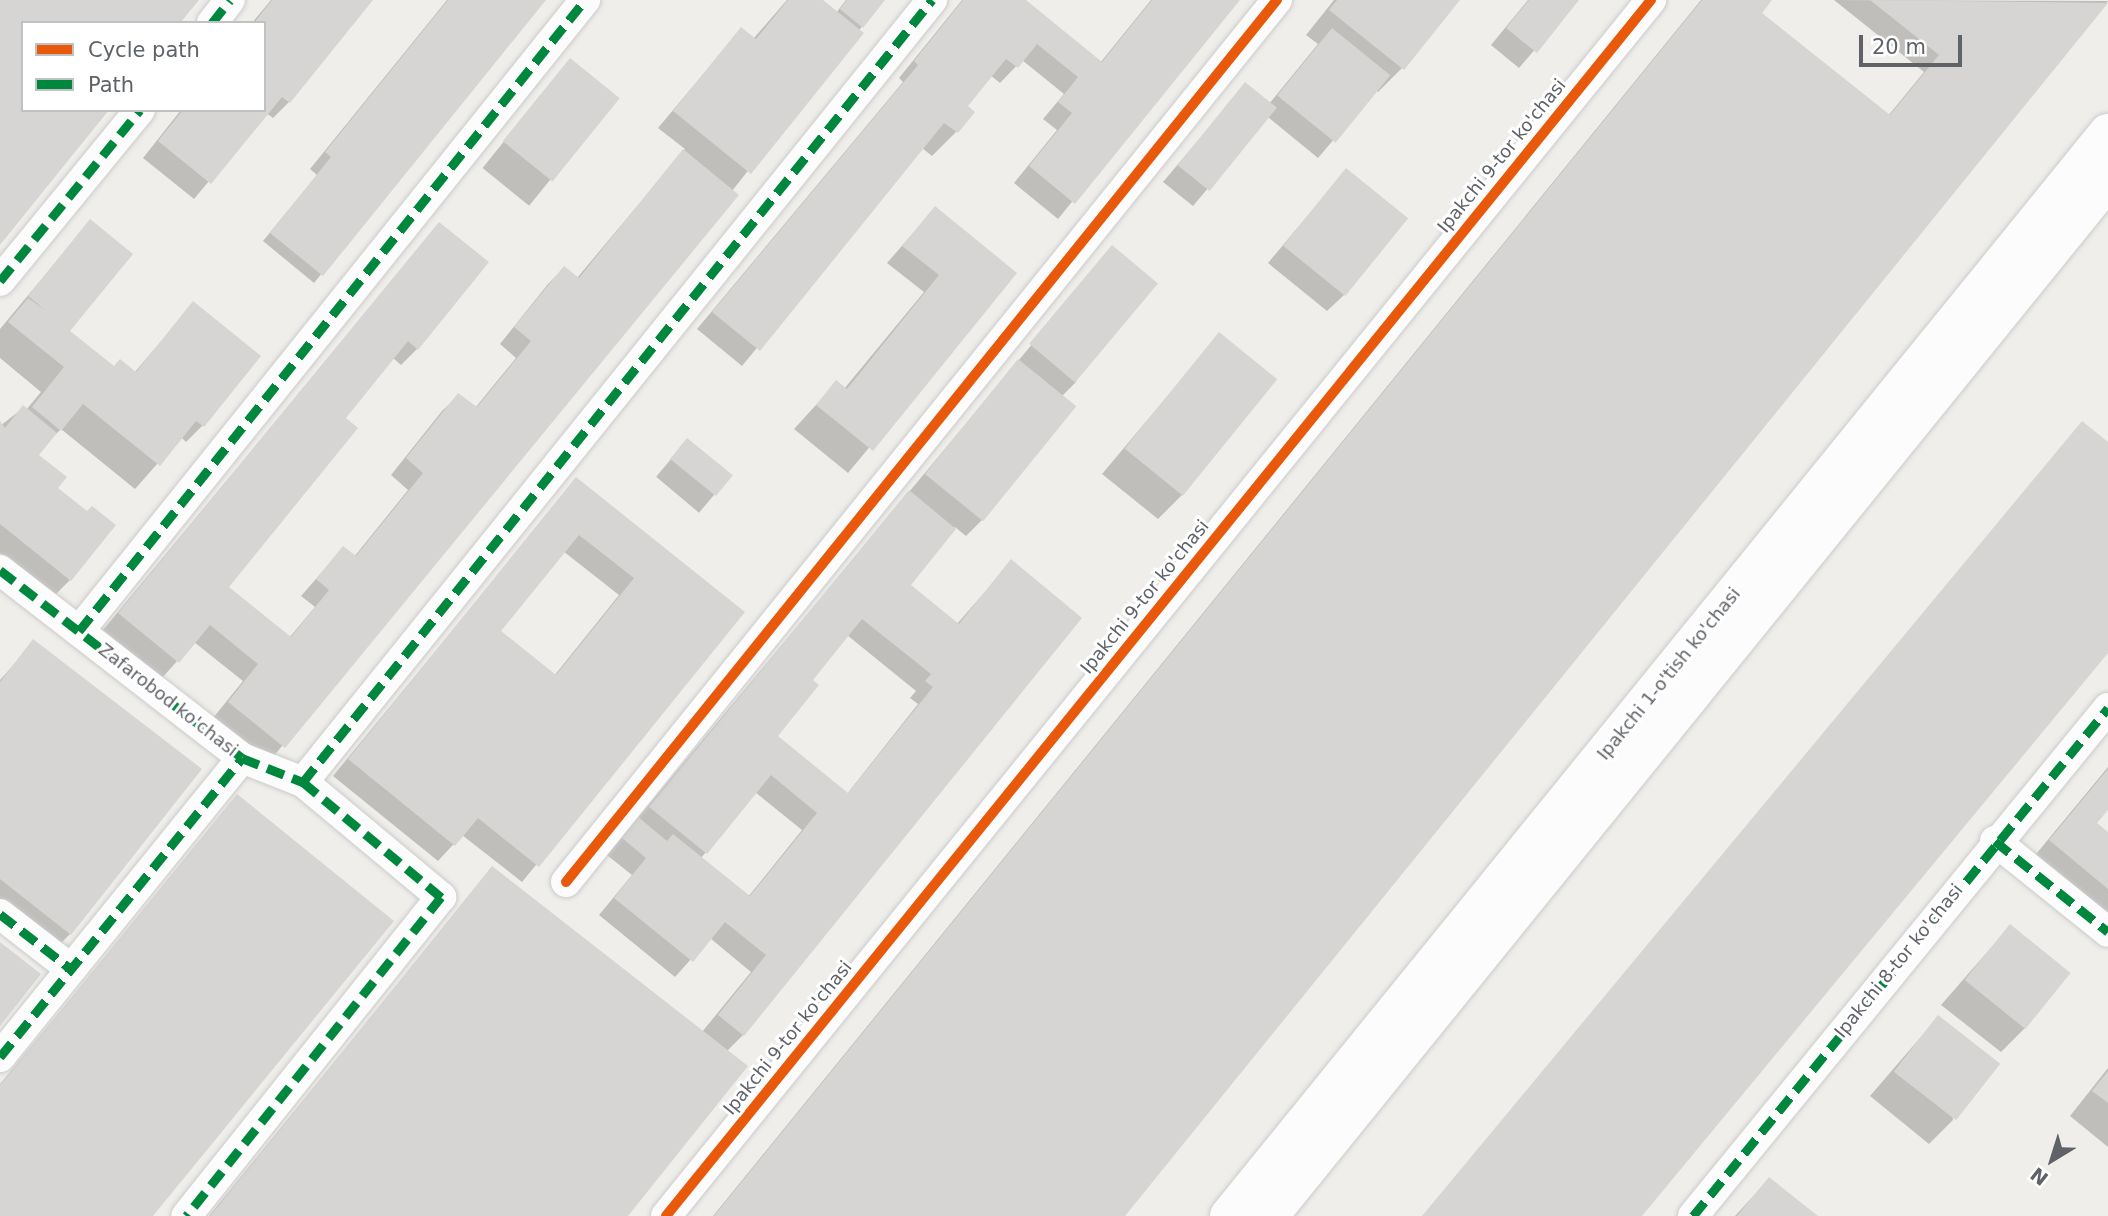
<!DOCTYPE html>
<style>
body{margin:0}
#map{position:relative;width:2108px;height:1216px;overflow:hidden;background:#efeeea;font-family:"DejaVu Sans",sans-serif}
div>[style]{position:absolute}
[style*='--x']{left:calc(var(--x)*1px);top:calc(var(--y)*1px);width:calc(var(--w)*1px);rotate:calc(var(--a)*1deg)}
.shadow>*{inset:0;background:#0003;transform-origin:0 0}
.building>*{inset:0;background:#d6d5d3;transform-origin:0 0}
.roads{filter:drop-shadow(0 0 2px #cbcccc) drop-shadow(0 0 2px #cbcccc)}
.minor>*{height:30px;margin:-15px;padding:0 15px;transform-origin:15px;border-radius:15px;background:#fdfcfc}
.secondary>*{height:38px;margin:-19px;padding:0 19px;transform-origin:19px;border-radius:19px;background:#fdfcfc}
.quiet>*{height:9px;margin-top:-4.5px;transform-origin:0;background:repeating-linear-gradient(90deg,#00873e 0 18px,transparent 0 27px)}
.cycleway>*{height:10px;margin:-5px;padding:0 5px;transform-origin:5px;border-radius:5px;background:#e8590c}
span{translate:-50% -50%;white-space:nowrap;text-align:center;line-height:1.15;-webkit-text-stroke:6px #fff;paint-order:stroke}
.street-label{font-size:18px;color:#5f6368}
.legend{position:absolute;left:21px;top:21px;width:245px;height:91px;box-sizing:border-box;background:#fff;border:2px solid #bfc1c3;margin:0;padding:9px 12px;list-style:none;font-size:21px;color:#5f6368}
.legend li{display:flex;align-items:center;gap:14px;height:35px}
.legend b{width:35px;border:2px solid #bfc1c3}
.north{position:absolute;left:2017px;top:1125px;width:70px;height:70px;-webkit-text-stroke:5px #fff;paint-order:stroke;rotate:218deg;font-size:19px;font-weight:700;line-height:28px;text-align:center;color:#5f6368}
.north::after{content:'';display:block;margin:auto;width:24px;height:32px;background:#5f6368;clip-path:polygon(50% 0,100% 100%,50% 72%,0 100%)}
.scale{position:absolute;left:1859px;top:35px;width:103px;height:32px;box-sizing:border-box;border:4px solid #5f6368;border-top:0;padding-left:9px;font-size:21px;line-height:24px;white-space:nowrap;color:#5f6368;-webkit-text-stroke:5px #fff;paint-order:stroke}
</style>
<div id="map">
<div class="shadow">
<div style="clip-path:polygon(271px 0,371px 0,289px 102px,273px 118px,266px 113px,194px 199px,143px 158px,181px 110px,264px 110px,264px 23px,252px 23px)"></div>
<div style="clip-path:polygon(447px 0,544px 0,314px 283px,263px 241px,317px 175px,310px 169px)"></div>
<div style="clip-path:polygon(787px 0,820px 0,836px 13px,846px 0,883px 0,732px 191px,737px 195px,268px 763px,213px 718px,243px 681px,194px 642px,162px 678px,103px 630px,439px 224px,417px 349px,401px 365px,393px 358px,343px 419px,227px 587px,289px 638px,315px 607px,301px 596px,343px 548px,354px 557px,408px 490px,391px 475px,442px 411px,459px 395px,475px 408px,516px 358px,500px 344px,548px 284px,564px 268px,577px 278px,685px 149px,658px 128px,741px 29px,753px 39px)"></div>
<div style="clip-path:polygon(962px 0,1023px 0,1100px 63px,1151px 0,1236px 0,1058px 219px,1014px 183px,1057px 130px,1043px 119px,1064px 94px,1022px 60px,1000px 83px,990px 75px,965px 106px,972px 112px,956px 132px,932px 156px,922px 148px,742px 366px,697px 329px,903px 82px,899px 78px)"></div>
<div style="clip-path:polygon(1334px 0,1457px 0,1402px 68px,1378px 92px,1376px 90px,1318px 158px,1268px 117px,1193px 206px,1163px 182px,1245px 85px,1269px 104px,1318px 44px,1306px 35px)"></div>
<div style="clip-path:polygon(1528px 0,1577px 0,1519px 68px,1491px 45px)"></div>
<div style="clip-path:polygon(1701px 0,1770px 0,1759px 14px,1888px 116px,1924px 72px,1834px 0,2108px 1px,1123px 1216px,713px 1216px)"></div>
<div style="left:570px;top:60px;width:60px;height:139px;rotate:39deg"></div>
<div style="clip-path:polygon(1346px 170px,1344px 295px,1327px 311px,1268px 263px)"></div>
<div style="clip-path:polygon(935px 208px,1014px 273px,848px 473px,794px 429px,836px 383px,844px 389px,924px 292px,887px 263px)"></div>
<div style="clip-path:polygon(90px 221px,67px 331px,113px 368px,134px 373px,193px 304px,202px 426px,186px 442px,181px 437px,135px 489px,61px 429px,40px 450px,32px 461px,56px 488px,70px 580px,54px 596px,0 553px,0 426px,23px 408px,26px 410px,41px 392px,0 358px,0 329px)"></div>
<div style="clip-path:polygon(evenodd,1112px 248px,1076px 382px,1062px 396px,982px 520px,966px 536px,955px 527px,908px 585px,957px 624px,1011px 562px,743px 1035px,727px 1051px,626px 1216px,209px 1216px,492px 868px,702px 1032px,751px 972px,710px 938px,675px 977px,599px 915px,632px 875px,607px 855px,1112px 248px,847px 635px,916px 691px,910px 698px,918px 704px,847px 794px,775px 736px,810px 680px,847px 635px,1112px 248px,755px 792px,802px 830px,748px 897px,701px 858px,755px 792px)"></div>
<div style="clip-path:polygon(1219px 335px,1182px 495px,1158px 519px,1102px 474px)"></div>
<div style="left:687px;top:440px;width:56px;height:48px;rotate:40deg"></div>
<div style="clip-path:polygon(evenodd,576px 480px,742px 613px,522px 882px,462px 835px,438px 861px,333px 776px,576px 480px,563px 551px,619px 595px,554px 676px,499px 631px,563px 551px)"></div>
<div style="clip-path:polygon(34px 642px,70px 934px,54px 950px,0 908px,0 680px)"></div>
<div style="clip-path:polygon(2108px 767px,2108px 808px,2095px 823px,2108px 834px,2108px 918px,2027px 865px)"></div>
<div style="clip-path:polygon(238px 797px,151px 1216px,0 1216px,0 1084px)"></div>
<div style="clip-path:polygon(2010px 926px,2025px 1028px,2001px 1052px,1941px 1005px)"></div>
<div style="clip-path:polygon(1938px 1017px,1953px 1120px,1929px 1144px,1870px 1096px)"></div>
<div style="clip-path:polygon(2108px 1068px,2108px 1147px,2070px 1116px)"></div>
<div style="clip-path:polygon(1769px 1179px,1815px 1216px,1735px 1216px)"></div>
</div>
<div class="building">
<div style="clip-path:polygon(0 0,199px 0,180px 23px,23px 23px,23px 110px,109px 110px,0 245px)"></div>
<div style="clip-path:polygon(272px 0,373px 0,290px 103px,282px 97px,211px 184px,158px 141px,183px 110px,264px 110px,264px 23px,254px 23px)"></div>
<div style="clip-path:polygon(448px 0,546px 0,323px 276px,270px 233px,331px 157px,325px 152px)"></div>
<div style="clip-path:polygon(788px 0,823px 0,864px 33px,751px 174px,673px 111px,741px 27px,756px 39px)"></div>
<div style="clip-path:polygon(847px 0,885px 0,863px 28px,840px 9px)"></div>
<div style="clip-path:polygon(963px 0,1026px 0,1102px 62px,1152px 0,1240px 0,1075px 204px,1029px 166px,1072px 113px,1058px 102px,1078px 77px,1037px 44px,1018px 68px,1006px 59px,968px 106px,975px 112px,958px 133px,944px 123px,760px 351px,712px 312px,918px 65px,914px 61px)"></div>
<div style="clip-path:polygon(1337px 0,1460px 0,1404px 70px,1329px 10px)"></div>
<div style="clip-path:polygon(1529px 0,1579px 0,1537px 53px,1506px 28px)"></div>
<div style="clip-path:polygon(1702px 0,1772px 0,1762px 13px,1890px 115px,1939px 55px,1870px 0,2108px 3px,1125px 1216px,714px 1216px)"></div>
<div style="left:1332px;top:28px;width:75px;height:87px;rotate:39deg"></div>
<div style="left:570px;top:58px;width:64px;height:107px;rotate:39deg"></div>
<div style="left:1245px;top:82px;width:41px;height:107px;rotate:39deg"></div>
<div style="clip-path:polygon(683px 149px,739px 195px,285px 748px,228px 702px,258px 664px,210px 625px,179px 663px,118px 613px,439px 222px,489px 262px,418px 350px,408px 341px,346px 418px,358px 428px,229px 587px,291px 637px,329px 590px,316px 579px,343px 546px,356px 556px,423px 473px,406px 458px,458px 393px,477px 407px,531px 341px,514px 327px,564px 266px,579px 278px)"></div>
<div style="left:1346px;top:168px;width:80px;height:100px;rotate:39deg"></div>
<div style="clip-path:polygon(935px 206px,1017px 273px,873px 451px,816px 405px,836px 380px,847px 389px,939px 275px,902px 246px)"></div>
<div style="clip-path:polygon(90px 219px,133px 254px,70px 331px,114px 366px,120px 359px,136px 372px,193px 301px,261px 356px,204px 427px,196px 421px,160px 466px,83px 404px,61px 431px,32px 407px,64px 367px,8px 322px,28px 298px,45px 310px,28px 296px)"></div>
<div style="left:1112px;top:245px;width:60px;height:129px;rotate:40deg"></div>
<div style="left:1219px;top:332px;width:75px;height:150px;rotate:39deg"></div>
<div style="left:1018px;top:359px;width:75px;height:148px;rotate:39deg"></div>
<div style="clip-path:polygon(23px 405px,57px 433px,39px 455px,67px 477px,58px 488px,87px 511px,92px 506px,116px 525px,71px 581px,0 524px,0 421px,5px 428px)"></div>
<div style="clip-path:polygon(2082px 421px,2108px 442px,2108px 653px,1642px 1216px,1422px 1216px)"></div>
<div style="left:687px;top:438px;width:59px;height:27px;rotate:39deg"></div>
<div style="clip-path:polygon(evenodd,576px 477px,745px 612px,539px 867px,478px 818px,455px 846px,348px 759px,576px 477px,579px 535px,634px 578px,556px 675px,501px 631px,579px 535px)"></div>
<div style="clip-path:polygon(evenodd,909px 490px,956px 529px,911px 585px,959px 624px,1011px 559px,1082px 618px,744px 1036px,718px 1015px,766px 955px,725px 922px,693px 962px,614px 898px,646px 858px,622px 838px,638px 817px,667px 841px,673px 834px,750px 896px,817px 813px,771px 775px,707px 854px,649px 807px,909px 490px,862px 619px,931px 674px,925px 681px,933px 687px,848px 793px,778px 736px,819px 685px,813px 680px,862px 619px)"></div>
<div style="clip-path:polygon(33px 639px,202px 769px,71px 935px,0 879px,0 682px)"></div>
<div style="clip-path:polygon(2108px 769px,2108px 810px,2097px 823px,2108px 832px,2108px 889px,2049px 840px)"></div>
<div style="clip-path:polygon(237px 794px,394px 921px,153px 1216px,0 1216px,0 1085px)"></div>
<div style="clip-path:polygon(492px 866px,748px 1066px,628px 1216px,210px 1216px)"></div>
<div style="left:2010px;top:924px;width:78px;height:72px;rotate:39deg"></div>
<div style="clip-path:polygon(0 942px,41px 974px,0 1026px)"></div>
<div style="left:1938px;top:1015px;width:79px;height:72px;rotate:38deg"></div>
<div style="clip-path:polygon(2108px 1071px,2108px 1103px,2092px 1091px)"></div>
<div style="clip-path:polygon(1769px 1177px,1818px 1216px,1737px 1216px)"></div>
</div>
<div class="roads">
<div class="minor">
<div style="--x:212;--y:23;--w:29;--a:-52"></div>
<div style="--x:0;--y:281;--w:221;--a:-50.7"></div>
<div style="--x:0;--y:570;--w:306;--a:37.8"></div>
<div style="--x:242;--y:758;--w:66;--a:21.5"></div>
<div style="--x:303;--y:782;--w:180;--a:39.8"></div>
<div style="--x:441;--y:897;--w:408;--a:128.6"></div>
<div style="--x:79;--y:631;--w:809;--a:-51.27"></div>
<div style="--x:303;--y:782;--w:1004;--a:-51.19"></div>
<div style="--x:1995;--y:841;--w:145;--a:38.8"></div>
<div style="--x:566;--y:882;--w:1133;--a:-51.13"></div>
<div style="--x:0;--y:914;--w:90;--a:37.8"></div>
<div style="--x:0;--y:1057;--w:385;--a:-51"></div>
<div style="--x:666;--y:1216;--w:1565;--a:-50.99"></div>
<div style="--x:1693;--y:1216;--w:656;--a:-50.75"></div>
</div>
<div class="secondary">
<div style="--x:1229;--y:1216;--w:1395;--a:-50.94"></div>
<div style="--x:1269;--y:1216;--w:1333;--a:-51"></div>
</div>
</div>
<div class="quiet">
<div style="--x:212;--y:23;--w:29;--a:-52"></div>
<div style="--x:0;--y:281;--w:221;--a:-50.7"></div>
<div style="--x:0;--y:570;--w:306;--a:37.8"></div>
<div style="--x:242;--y:758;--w:66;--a:21.5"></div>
<div style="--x:303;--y:782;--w:180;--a:39.8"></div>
<div style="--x:441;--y:897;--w:408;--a:128.6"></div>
<div style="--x:79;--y:631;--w:809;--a:-51.27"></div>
<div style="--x:303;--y:782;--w:1004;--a:-51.19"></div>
<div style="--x:1995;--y:841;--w:145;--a:38.8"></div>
<div style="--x:0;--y:914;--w:90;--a:37.8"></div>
<div style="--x:0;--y:1057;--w:385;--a:-51"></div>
<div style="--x:1693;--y:1216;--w:656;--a:-50.75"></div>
</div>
<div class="cycleway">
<div style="--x:566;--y:882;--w:1133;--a:-51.13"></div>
<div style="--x:666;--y:1216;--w:1565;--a:-50.99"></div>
</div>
<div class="street-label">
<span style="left:1502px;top:156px;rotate:-51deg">Ipakchi 9-tor ko'chasi</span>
<span style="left:1145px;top:597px;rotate:-51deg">Ipakchi 9-tor ko'chasi</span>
<span style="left:1669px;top:674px;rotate:-51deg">Ipakchi 1-o'tish ko'chasi</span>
<span style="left:168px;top:700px;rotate:38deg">Zafarobod ko'chasi</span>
<span style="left:1899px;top:961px;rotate:-51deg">Ipakchi 8-tor ko'chasi</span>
<span style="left:788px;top:1038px;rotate:-51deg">Ipakchi 9-tor ko'chasi</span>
</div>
<ul class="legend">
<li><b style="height:9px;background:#e8590c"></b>Cycle path</li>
<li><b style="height:9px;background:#00873e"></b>Path</li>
</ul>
<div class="north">N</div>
<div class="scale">20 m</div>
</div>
